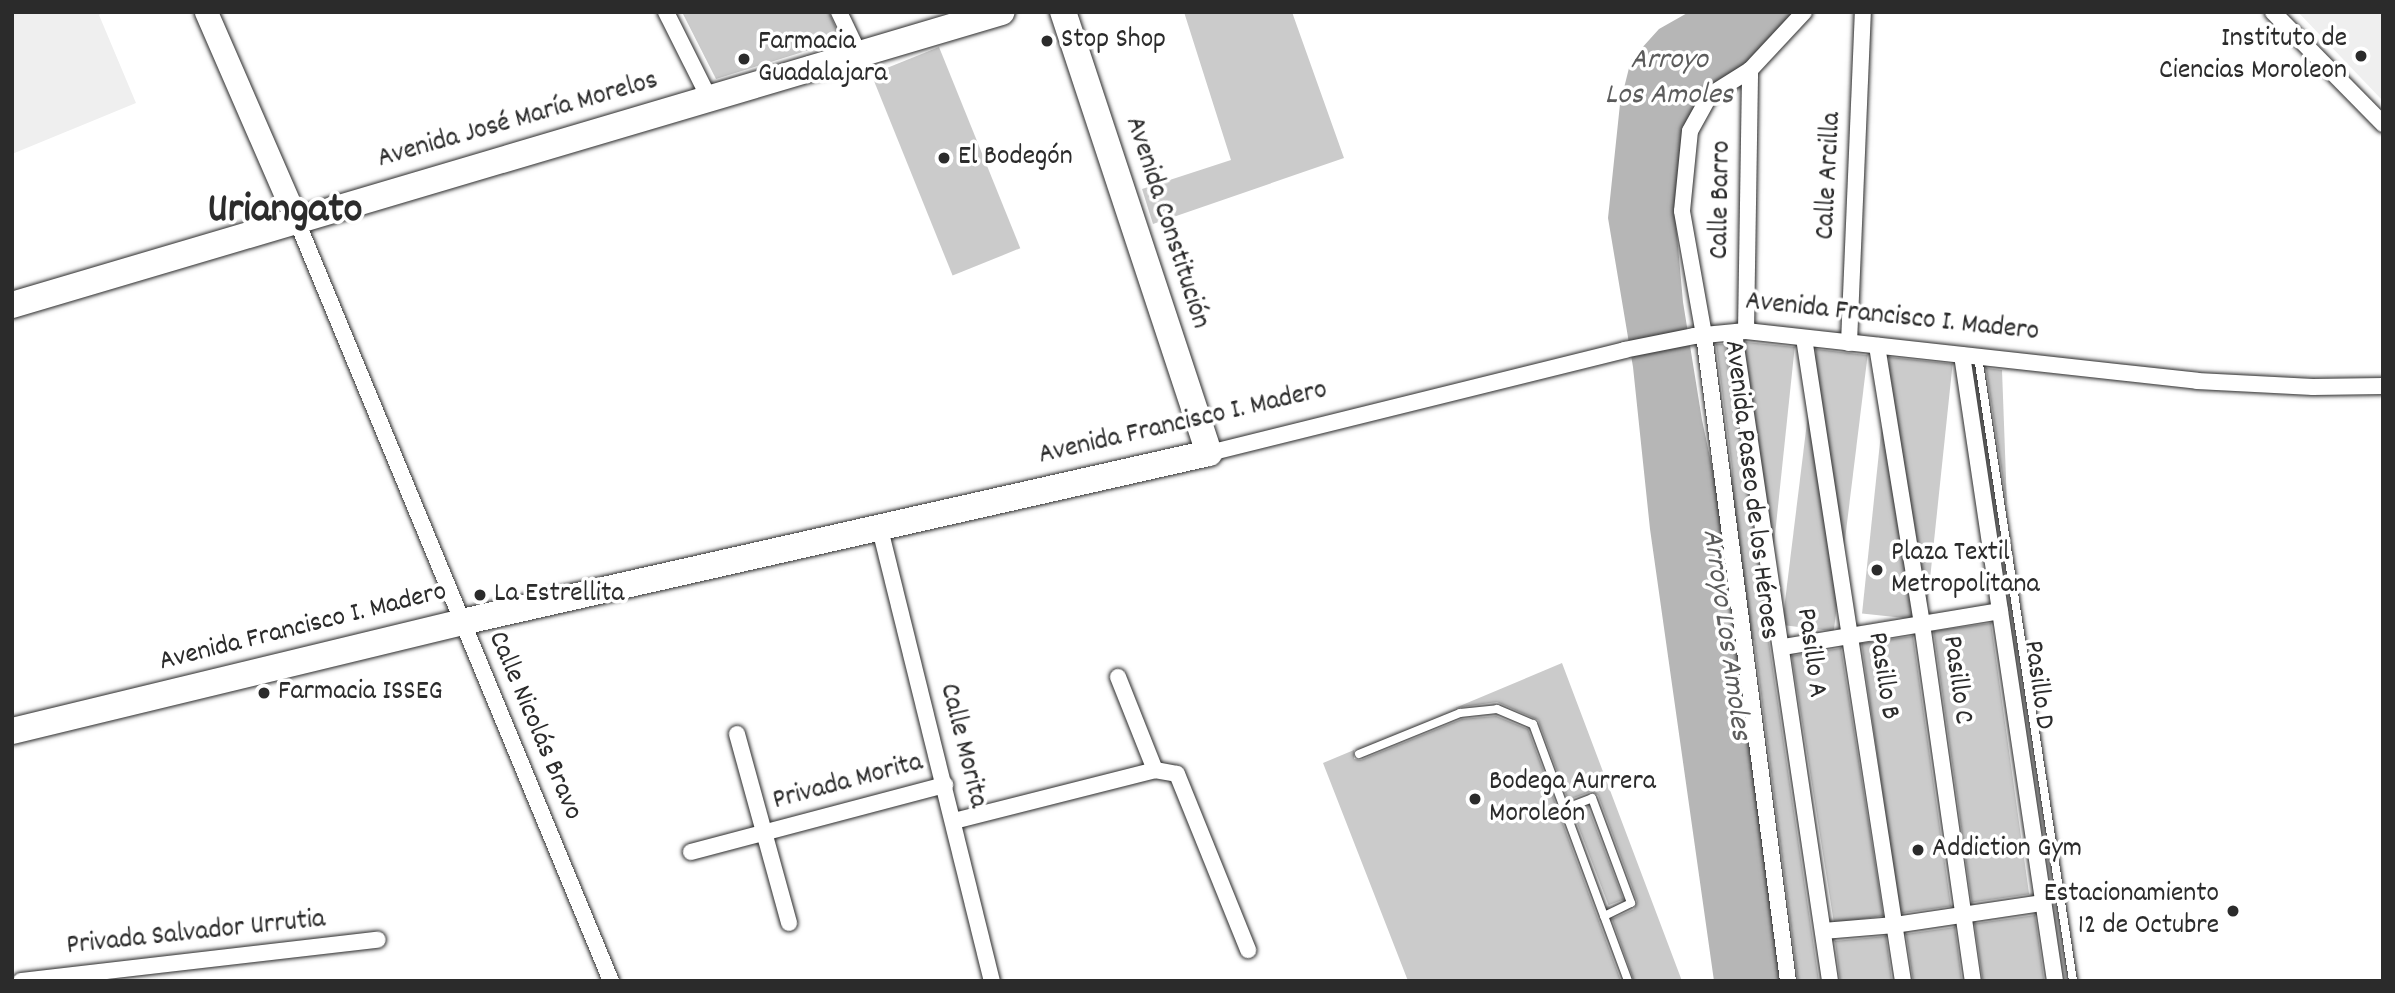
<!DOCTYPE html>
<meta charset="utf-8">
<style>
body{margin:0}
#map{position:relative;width:2395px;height:993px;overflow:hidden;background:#fff;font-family:Dekko,sans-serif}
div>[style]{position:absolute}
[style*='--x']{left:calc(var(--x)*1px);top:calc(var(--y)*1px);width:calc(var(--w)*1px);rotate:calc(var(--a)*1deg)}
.built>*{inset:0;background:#efefef}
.water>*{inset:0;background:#b6b6b6}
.building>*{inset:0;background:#cbcbcb;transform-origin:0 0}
.roads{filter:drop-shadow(0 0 2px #2b2b2b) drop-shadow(0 0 2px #2b2b2b)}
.lane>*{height:8px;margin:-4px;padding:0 4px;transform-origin:4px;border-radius:4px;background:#fff}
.street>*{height:16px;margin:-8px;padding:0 8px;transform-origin:8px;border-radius:8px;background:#fff}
.secondary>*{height:23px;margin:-11.5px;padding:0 11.5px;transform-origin:11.5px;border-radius:11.5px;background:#fff}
.primary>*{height:26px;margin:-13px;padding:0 13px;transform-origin:13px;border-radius:13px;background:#fff}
.dots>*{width:19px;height:19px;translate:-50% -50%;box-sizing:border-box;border:4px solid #fff;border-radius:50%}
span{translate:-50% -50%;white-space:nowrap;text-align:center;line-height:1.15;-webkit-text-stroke:7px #fff;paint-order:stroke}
.poi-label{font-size:28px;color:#2b2b2b}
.right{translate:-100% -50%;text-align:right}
.left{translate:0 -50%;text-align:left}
.street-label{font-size:28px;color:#2b2b2b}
.water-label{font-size:30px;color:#5c5c5c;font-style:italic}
.town-label{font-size:42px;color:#2b2b2b;font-weight:700}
.frame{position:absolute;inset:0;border:14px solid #2b2b2b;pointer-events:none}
</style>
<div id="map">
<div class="built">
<div style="clip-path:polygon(12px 12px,102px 12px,99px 15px,136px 103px,12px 154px)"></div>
<div style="clip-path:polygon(2298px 12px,2383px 12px,2383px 101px)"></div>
</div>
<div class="water">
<div style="clip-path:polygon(1689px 12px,1799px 12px,1748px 66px,1708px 92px,1675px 213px,1683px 302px,1702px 420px,1727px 537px,1785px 981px,1714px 981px,1650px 529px,1633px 367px,1608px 218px,1620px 104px,1631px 60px,1659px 29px)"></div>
</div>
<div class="building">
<div style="clip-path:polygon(682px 12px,829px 12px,841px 40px,716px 79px)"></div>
<div style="clip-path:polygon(1184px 12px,1292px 12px,1344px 158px,1153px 224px,1142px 189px,1231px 160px)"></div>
<div style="left:939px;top:47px;width:217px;height:73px;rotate:68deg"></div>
<div style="left:1746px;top:342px;width:49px;height:296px;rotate:6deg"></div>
<div style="clip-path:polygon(1716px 344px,1725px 344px,1819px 981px,1798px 981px)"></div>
<div style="left:1816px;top:349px;width:52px;height:278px;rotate:7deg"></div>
<div style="left:1889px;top:357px;width:64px;height:258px;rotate:6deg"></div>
<div style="clip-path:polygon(1986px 368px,2002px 370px,2007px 506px)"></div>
<div style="left:1991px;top:623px;width:274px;height:58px;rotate:82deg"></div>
<div style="left:1913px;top:636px;width:273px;height:52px;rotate:82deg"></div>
<div style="left:1841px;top:648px;width:271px;height:50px;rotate:81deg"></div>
<div style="clip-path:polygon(1562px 663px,1682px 981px,1634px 981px,1612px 919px,1634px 909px,1637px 901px,1598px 795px,1590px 792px,1568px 800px,1538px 720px,1497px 702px,1455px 708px)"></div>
<div style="clip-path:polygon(1496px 716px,1528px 729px,1621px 981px,1408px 981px,1323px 763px,1354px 750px,1354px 759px,1361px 760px,1462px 719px)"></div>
<div style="left:1588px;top:807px;width:99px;height:16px;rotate:69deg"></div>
<div style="left:2035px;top:915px;width:67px;height:61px;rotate:82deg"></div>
<div style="clip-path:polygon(1955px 927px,1962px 981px,1913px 981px,1906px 934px)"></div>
<div style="clip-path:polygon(1886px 936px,1892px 981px,1840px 981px,1835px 941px)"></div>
</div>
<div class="roads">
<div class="lane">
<div style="--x:1978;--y:357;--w:631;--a:81.34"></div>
<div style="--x:1359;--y:754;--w:109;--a:-22.1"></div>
<div style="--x:1460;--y:713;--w:37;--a:-6"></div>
<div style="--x:1497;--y:709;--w:39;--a:23"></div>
<div style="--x:1533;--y:724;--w:274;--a:69.7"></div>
<div style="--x:1564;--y:809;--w:30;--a:-21"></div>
<div style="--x:1592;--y:798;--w:112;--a:69.6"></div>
<div style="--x:1631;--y:903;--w:30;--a:154"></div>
</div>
<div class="street">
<div style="--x:666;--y:12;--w:96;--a:63.4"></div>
<div style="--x:839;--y:12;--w:47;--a:64.5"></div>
<div style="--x:2273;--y:12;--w:157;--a:45.5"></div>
<div style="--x:296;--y:219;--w:825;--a:67.54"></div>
<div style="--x:1746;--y:331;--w:261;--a:-89.1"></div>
<div style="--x:1734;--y:333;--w:655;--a:81.57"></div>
<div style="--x:1804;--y:338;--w:651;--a:81.25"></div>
<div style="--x:1849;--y:343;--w:331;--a:-87.6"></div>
<div style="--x:1877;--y:346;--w:282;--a:80.8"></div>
<div style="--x:1922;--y:624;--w:361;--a:81.9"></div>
<div style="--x:1962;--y:355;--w:633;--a:81.55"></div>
<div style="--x:1209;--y:453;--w:428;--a:-13.9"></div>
<div style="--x:1624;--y:350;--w:71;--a:-11.3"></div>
<div style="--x:1694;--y:336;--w:52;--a:-5.5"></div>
<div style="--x:1746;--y:331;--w:454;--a:6.3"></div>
<div style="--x:2197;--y:381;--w:116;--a:3"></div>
<div style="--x:2313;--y:387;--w:70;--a:-0.8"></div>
<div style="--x:879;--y:525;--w:470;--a:76.1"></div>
<div style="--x:1783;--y:647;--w:220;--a:-9.4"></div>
<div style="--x:1118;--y:677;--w:100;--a:68.3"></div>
<div style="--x:737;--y:734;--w:196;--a:74.6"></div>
<div style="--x:954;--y:821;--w:207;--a:-14.2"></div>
<div style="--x:1155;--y:770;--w:22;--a:10"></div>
<div style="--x:1177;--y:774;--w:190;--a:68"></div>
<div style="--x:691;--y:852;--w:263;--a:-14.8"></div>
<div style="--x:1823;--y:931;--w:72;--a:-4.8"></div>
<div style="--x:1895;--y:925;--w:150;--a:-8.5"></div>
<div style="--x:21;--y:981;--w:359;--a:-6.6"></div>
<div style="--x:1788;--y:981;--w:651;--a:-97.41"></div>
<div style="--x:1704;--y:335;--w:126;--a:-100.1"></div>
<div style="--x:1682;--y:211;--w:80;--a:-84.3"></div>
<div style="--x:1690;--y:131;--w:41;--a:-60.9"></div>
<div style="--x:1710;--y:95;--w:47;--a:-32"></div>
<div style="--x:1750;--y:70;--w:79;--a:-47"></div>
</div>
<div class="secondary">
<div style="--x:206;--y:12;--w:226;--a:66.5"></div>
</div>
<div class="primary">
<div style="--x:12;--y:305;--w:1032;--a:-16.49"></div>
<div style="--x:12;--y:731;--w:463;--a:-13.6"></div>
<div style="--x:462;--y:622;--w:766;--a:-12.75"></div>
<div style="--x:1209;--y:453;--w:465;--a:-108.3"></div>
</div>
</div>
<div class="dots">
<div style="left:1047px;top:41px;background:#2b2b2b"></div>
<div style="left:2361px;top:56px;background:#2b2b2b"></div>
<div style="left:744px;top:59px;background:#2b2b2b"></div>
<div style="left:944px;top:158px;background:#2b2b2b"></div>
<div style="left:1877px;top:570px;background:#2b2b2b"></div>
<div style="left:480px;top:595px;background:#2b2b2b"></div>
<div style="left:264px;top:693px;background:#2b2b2b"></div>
<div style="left:1475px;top:799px;background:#2b2b2b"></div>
<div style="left:1918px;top:850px;background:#2b2b2b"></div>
<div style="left:2233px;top:911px;background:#2b2b2b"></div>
</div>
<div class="poi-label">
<span class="right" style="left:2347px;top:56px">Instituto de<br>Ciencias Moroleon</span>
<span class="left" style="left:1061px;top:41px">Stop Shop</span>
<span class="left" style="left:758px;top:59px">Farmacia<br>Guadalajara</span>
<span class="left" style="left:958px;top:158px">El Bodegón</span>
<span class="left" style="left:1891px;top:570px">Plaza Textil<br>Metropolitana</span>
<span class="left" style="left:494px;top:595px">La Estrellita</span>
<span class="left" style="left:278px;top:693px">Farmacia ISSEG</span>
<span class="left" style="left:1489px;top:799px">Bodega Aurrera<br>Moroleón</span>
<span class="left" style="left:1932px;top:850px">Addiction Gym</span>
<span class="right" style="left:2219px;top:911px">Estacionamiento<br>12 de Octubre</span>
</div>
<div class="street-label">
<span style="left:518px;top:121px;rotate:-16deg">Avenida José María Morelos</span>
<span style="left:1830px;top:176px;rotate:-87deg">Calle Arcilla</span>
<span style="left:1722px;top:200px;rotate:-89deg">Calle Barro</span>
<span style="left:1166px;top:223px;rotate:72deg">Avenida Constitución</span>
<span style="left:1892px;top:318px;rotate:6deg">Avenida Francisco I. Madero</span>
<span style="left:1183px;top:424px;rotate:-13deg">Avenida Francisco I. Madero</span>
<span style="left:1750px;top:490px;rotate:83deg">Avenida Paseo de los Héroes</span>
<span style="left:303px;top:628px;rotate:-14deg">Avenida Francisco I. Madero</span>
<span style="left:1810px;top:653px;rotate:82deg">Pasillo A</span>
<span style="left:1882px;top:676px;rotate:81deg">Pasillo B</span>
<span style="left:1956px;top:680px;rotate:82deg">Pasillo C</span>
<span style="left:2037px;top:685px;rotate:82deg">Pasillo D</span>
<span style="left:534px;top:726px;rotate:67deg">Calle Nicolás Bravo</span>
<span style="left:962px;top:746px;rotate:76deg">Calle Morita</span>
<span style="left:848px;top:783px;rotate:-15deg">Privada Morita</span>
<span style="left:196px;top:934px;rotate:-6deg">Privada Salvador Urrutia</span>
</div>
<div class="water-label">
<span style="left:1669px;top:79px">Arroyo<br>Los Amoles</span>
<span style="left:1724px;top:635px;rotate:82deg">Arroyo Los Amoles</span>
</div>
<div class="town-label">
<span style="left:285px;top:212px">Uriangato</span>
</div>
<div class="frame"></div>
</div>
